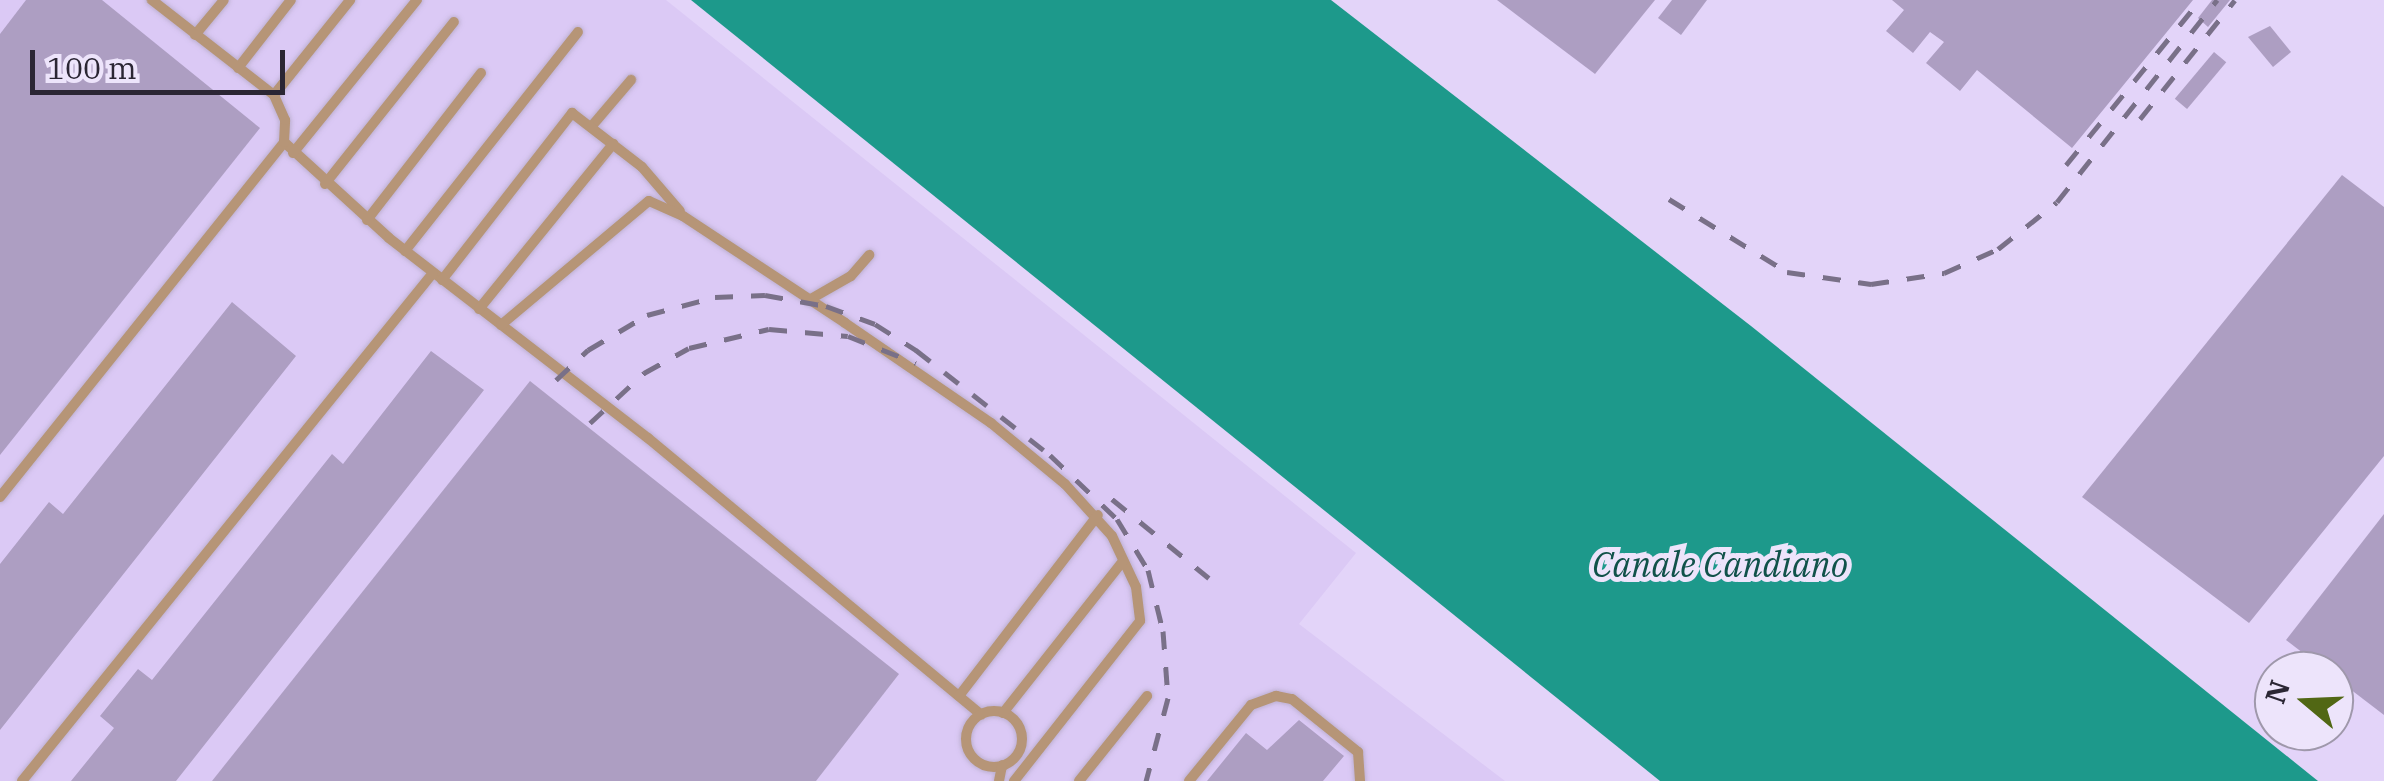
<!DOCTYPE html>
<style>
body{margin:0}
#map{position:relative;width:2384px;height:781px;overflow:hidden;background:#e3d4f9;font-family:"IBM Plex Serif",serif}
div>[style]{position:absolute}
[style*='--x']{left:calc(var(--x)*1px);top:calc(var(--y)*1px);width:calc(var(--w)*1px);rotate:calc(var(--a)*1deg)}
.built>*{inset:0;background:#dbc9f5}
.water>*{inset:0;background:#1d998b}
.building>*{inset:0;background:#ad9ec2;transform-origin:0 0}
.roads{filter:drop-shadow(0 0 2px #beb1d2) drop-shadow(0 0 2px #beb1d2)}
.service>*{height:10px;margin:-5px;padding:0 5px;transform-origin:5px;border-radius:5px;background:#b69577}
.service>.ring{margin:-5px;padding:0;box-sizing:content-box;background:none;border:10px solid #b69577;border-radius:50%}
.rail>*{height:5px;margin-top:-2.5px;transform-origin:0;background:repeating-linear-gradient(90deg,#797088 0 18px,transparent 0 36px)}
span{translate:-50% -50%;white-space:nowrap;text-align:center;line-height:1.15;-webkit-text-stroke:10px #ede4fb;paint-order:stroke}
.water-label{font-size:35px;color:#11524a;font-style:italic}
.north{position:absolute;left:2254px;top:651px;width:100px;height:100px;box-sizing:border-box;background:#ede4fb;border:2px solid #9f98ab;border-radius:50%;rotate:289deg;font-size:28px;font-weight:700;line-height:40px;text-align:center;color:#2b2634}
.north::after{content:'';display:block;margin:auto;width:35px;height:45px;background:#516714;clip-path:polygon(50% 0,100% 100%,50% 72%,0 100%)}
.scale{position:absolute;left:30px;top:50px;width:255px;height:45px;box-sizing:border-box;border:5px solid #2b2634;border-top:0;padding-left:12px;font-size:30px;line-height:35px;white-space:nowrap;color:#2b2634;-webkit-text-stroke:8px #ede4fb;paint-order:stroke}
</style>
<div id="map">
<div class="built">
<div style="clip-path:polygon(0 0,666px 0,1356px 553px,1299px 624px,1505px 781px,0 781px)"></div>
</div>
<div class="water">
<div style="clip-path:polygon(691px 0,1331px 0,1751px 326px,2318px 781px,1660px 781px)"></div>
</div>
<div class="building">
<div style="clip-path:polygon(26px 0,102px 0,260px 128px,0 455px,0 34px)"></div>
<div style="clip-path:polygon(1497px 0,1655px 0,1595px 74px)"></div>
<div style="clip-path:polygon(1672px 0,1707px 0,1681px 35px,1658px 18px)"></div>
<div style="clip-path:polygon(1892px 0,2193px 0,2072px 148px,1977px 70px,1960px 91px,1926px 63px,1944px 42px,1930px 32px,1913px 53px,1886px 31px,1904px 10px)"></div>
<div style="clip-path:polygon(2212px 0,2230px 0,2208px 27px,2198px 18px)"></div>
<div style="clip-path:polygon(2270px 26px,2291px 52px,2273px 67px,2248px 37px)"></div>
<div style="left:2214px;top:52px;width:16px;height:61px;rotate:40deg"></div>
<div style="clip-path:polygon(2342px 175px,2384px 207px,2384px 456px,2249px 623px,2082px 497px)"></div>
<div style="clip-path:polygon(232px 302px,296px 356px,0 730px,0 564px,49px 502px,63px 514px)"></div>
<div style="clip-path:polygon(431px 351px,484px 390px,176px 781px,71px 781px,114px 728px,100px 716px,138px 669px,152px 680px,332px 454px,343px 464px)"></div>
<div style="clip-path:polygon(530px 381px,899px 674px,816px 781px,212px 781px)"></div>
<div style="clip-path:polygon(2384px 514px,2384px 715px,2286px 640px)"></div>
<div style="clip-path:polygon(1299px 720px,1344px 756px,1323px 781px,1207px 781px,1246px 733px,1267px 750px)"></div>
</div>
<div class="roads">
<div class="service">
<div style="--x:195;--y:35;--w:45;--a:-50.4"></div>
<div style="--x:238;--y:68;--w:86;--a:-52.1"></div>
<div style="--x:274;--y:95;--w:122;--a:-51.3"></div>
<div style="--x:591;--y:127;--w:62;--a:-49.6"></div>
<div style="--x:284;--y:142;--w:142;--a:42.4"></div>
<div style="--x:389;--y:238;--w:327;--a:37.7"></div>
<div style="--x:648;--y:438;--w:433;--a:39.7"></div>
<div style="--x:293;--y:153;--w:197;--a:-51"></div>
<div style="--x:325;--y:184;--w:207;--a:-51.5"></div>
<div style="--x:367;--y:220;--w:186;--a:-52.2"></div>
<div style="--x:405;--y:251;--w:279;--a:-51.7"></div>
<div style="--x:442;--y:280;--w:212;--a:-52.1"></div>
<div style="--x:572;--y:113;--w:88;--a:37.6"></div>
<div style="--x:642;--y:167;--w:58;--a:49.2"></div>
<div style="--x:809;--y:300;--w:48;--a:-29.7"></div>
<div style="--x:851;--y:276;--w:28;--a:-49"></div>
<div style="--x:479;--y:309;--w:213;--a:-50.9"></div>
<div style="--x:501;--y:325;--w:193;--a:-40"></div>
<div style="--x:649;--y:201;--w:37;--a:24"></div>
<div style="--x:683;--y:216;--w:194;--a:33.4"></div>
<div style="--x:845;--y:323;--w:177;--a:34.4"></div>
<div style="--x:991;--y:423;--w:96;--a:39.5"></div>
<div style="--x:1065;--y:484;--w:70;--a:47.9"></div>
<div style="--x:1112;--y:536;--w:56;--a:64.8"></div>
<div style="--x:1136;--y:587;--w:34;--a:83"></div>
<div style="--x:1140;--y:621;--w:204;--a:128.2"></div>
<div style="--x:0;--y:497;--w:455;--a:-51.3"></div>
<div style="--x:284;--y:142;--w:22;--a:-87"></div>
<div style="--x:285;--y:120;--w:27;--a:-114"></div>
<div style="--x:274;--y:95;--w:155;--a:-142.1"></div>
<div style="--x:959;--y:696;--w:228;--a:-52.5"></div>
<div class="ring" style="left:966px;top:711px;width:46px;height:46px"></div>
<div style="--x:1003;--y:713;--w:194;--a:-51.7"></div>
<div style="--x:22;--y:781;--w:653;--a:-51.03"></div>
<div style="--x:999;--y:781;--w:16;--a:-79"></div>
<div style="--x:1079;--y:781;--w:109;--a:-51.3"></div>
<div style="--x:1189;--y:781;--w:98;--a:-50.8"></div>
<div style="--x:1251;--y:705;--w:27;--a:-20"></div>
<div style="--x:1276;--y:696;--w:16;--a:11"></div>
<div style="--x:1292;--y:699;--w:85;--a:38.8"></div>
<div style="--x:1358;--y:752;--w:29;--a:86"></div>
</div>
</div>
<div class="rail">
<div style="--x:2140;--y:119;--w:152;--a:-51.4"></div>
<div style="--x:2066;--y:165;--w:208;--a:-50.9"></div>
<div style="--x:1669;--y:199;--w:139;--a:31.7"></div>
<div style="--x:1787;--y:272;--w:85;--a:8.1"></div>
<div style="--x:1871;--y:284;--w:74;--a:-8.6"></div>
<div style="--x:1944;--y:273;--w:59;--a:-24"></div>
<div style="--x:1998;--y:249;--w:75;--a:-38.5"></div>
<div style="--x:2057;--y:202;--w:258;--a:-51.6"></div>
<div style="--x:556;--y:380;--w:44;--a:-43.2"></div>
<div style="--x:588;--y:350;--w:69;--a:-30.7"></div>
<div style="--x:647;--y:315;--w:70;--a:-14.8"></div>
<div style="--x:715;--y:297;--w:50;--a:-2.3"></div>
<div style="--x:765;--y:295;--w:62;--a:10.2"></div>
<div style="--x:826;--y:306;--w:52;--a:20.2"></div>
<div style="--x:875;--y:324;--w:49;--a:32.4"></div>
<div style="--x:916;--y:350;--w:170;--a:38.1"></div>
<div style="--x:1050;--y:455;--w:93;--a:43.7"></div>
<div style="--x:1117;--y:519;--w:60;--a:58.7"></div>
<div style="--x:1148;--y:570;--w:63;--a:76.2"></div>
<div style="--x:1163;--y:631;--w:67;--a:85.7"></div>
<div style="--x:1168;--y:698;--w:86;--a:104.8"></div>
<div style="--x:590;--y:423;--w:74;--a:-42.8"></div>
<div style="--x:644;--y:373;--w:51;--a:-29.1"></div>
<div style="--x:689;--y:348;--w:82;--a:-13.4"></div>
<div style="--x:769;--y:329;--w:79;--a:5.1"></div>
<div style="--x:848;--y:336;--w:73;--a:21.7"></div>
<div style="--x:1112;--y:499;--w:125;--a:39.2"></div>
</div>
<div class="water-label">
<span style="left:1720px;top:564px">Canale Candiano</span>
</div>
<div class="north">N</div>
<div class="scale">100 m</div>
</div>
